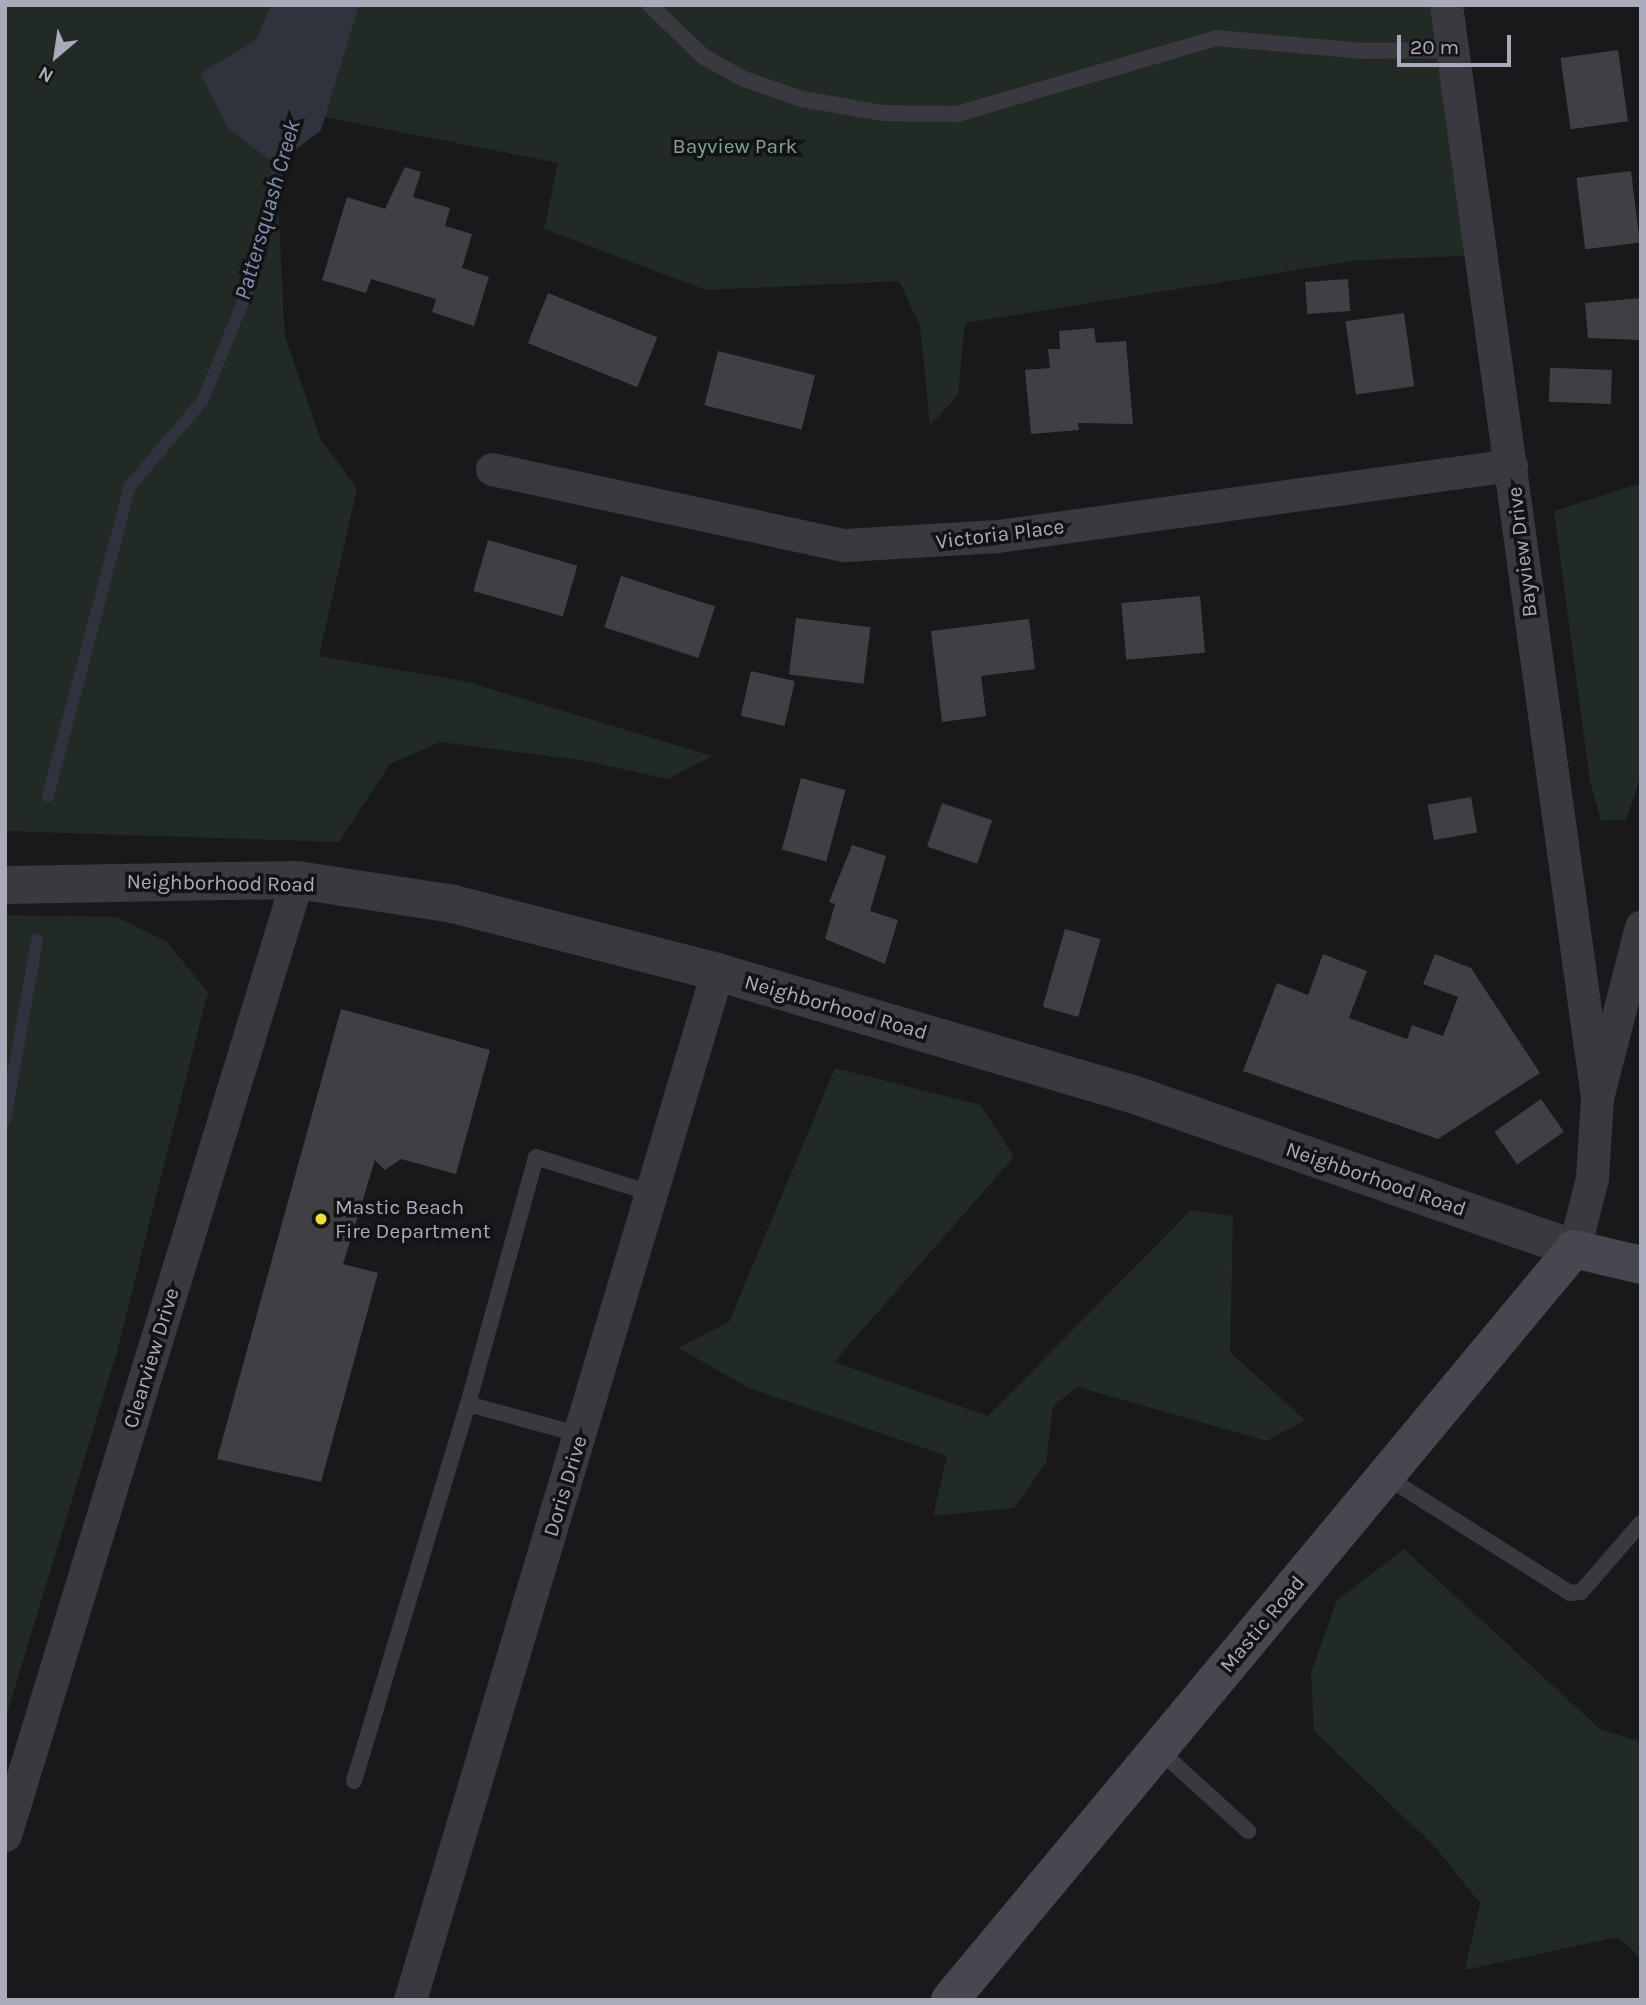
<!DOCTYPE html>
<style>
body{margin:0}
#map{position:relative;width:1646px;height:2005px;overflow:hidden;background:#19181a;font-family:Karla,sans-serif}
div>[style]{position:absolute}
[style*='--x']{left:calc(var(--x)*1px);top:calc(var(--y)*1px);width:calc(var(--w)*1px);rotate:calc(var(--a)*1deg)}
.green>*{inset:0;background:#222a25}
.water>*{inset:0;background:#2e333e}
.stream>*{height:12px;margin:-6px;padding:0 6px;transform-origin:6px;border-radius:6px;background:#2e333e}
.building>*{inset:0;background:#403f44;transform-origin:0 0}
.service>*{height:16px;margin:-8px;padding:0 8px;transform-origin:8px;border-radius:8px;background:#3a393f}
.minor>*{height:33px;margin:-16.5px;padding:0 16.5px;transform-origin:16.5px;border-radius:16.5px;background:#3a393f}
.tertiary>*{height:38px;margin:-19px;padding:0 19px;transform-origin:19px;border-radius:19px;background:#3a393f}
.secondary>*{height:38px;margin:-19px;padding:0 19px;transform-origin:19px;border-radius:19px;background:#47474f}
.dots>*{width:19px;height:19px;translate:-50% -50%;box-sizing:border-box;border:4px solid #131315;border-radius:50%}
span{translate:-50% -50%;white-space:nowrap;text-align:center;line-height:1.15;-webkit-text-stroke:7px #131315;paint-order:stroke}
.park-label{font-size:21px;color:#82a48c}
.street-label{font-size:21px;color:#aaabba}
.poi-label{font-size:21px;color:#aaabba}
.left{translate:0 -50%;text-align:left}
.water-label{font-size:23px;color:#8291b4;font-style:italic}
.frame{position:absolute;inset:0;border:7px solid #aaabba;pointer-events:none}
.north{position:absolute;left:21px;top:21px;width:70px;height:70px;-webkit-text-stroke:5px #131315;paint-order:stroke;rotate:209deg;font-size:19px;font-weight:700;line-height:28px;text-align:center;color:#aaabba}
.north::after{content:'';display:block;margin:auto;width:24px;height:32px;background:#aaabba;clip-path:polygon(50% 0,100% 100%,50% 72%,0 100%)}
.scale{position:absolute;left:1397px;top:35px;width:114px;height:32px;box-sizing:border-box;border:4px solid #aaabba;border-top:0;padding-left:9px;font-size:21px;line-height:24px;white-space:nowrap;color:#aaabba;-webkit-text-stroke:5px #131315;paint-order:stroke}
</style>
<div id="map">
<div class="green">
<div style="clip-path:polygon(5px 5px,271px 5px,229px 129px,276px 165px,285px 336px,320px 438px,357px 489px,319px 656px,468px 682px,712px 756px,668px 779px,581px 760px,440px 742px,390px 764px,339px 842px,5px 831px)"></div>
<div style="clip-path:polygon(358px 5px,1433px 5px,1465px 256px,1359px 260px,965px 323px,958px 395px,930px 426px,920px 326px,899px 281px,706px 290px,544px 229px,558px 163px,324px 117px)"></div>
<div style="clip-path:polygon(1641px 483px,1641px 775px,1626px 820px,1601px 820px,1590px 782px,1554px 511px)"></div>
<div style="clip-path:polygon(5px 915px,116px 917px,166px 941px,208px 992px,116px 1355px,5px 1720px)"></div>
<div style="clip-path:polygon(835px 1068px,981px 1105px,1014px 1157px,834px 1362px,988px 1416px,1191px 1210px,1233px 1216px,1230px 1352px,1305px 1420px,1267px 1441px,1078px 1387px,1053px 1406px,1046px 1463px,1014px 1508px,933px 1516px,947px 1456px,749px 1388px,678px 1348px,729px 1322px)"></div>
<div style="clip-path:polygon(1404px 1549px,1600px 1729px,1641px 1742px,1641px 1959px,1618px 1937px,1465px 1970px,1480px 1903px,1435px 1847px,1314px 1731px,1311px 1673px,1337px 1600px)"></div>
</div>
<div class="water">
<div style="clip-path:polygon(271px 5px,359px 5px,321px 130px,276px 165px,229px 129px,200px 74px,256px 40px)"></div>
</div>
<div class="stream">
<div style="--x:48;--y:796;--w:321;--a:-75.2"></div>
<div style="--x:130;--y:486;--w:113;--a:-49.7"></div>
<div style="--x:203;--y:400;--w:133;--a:-67.9"></div>
<div style="--x:253;--y:277;--w:130;--a:-77.1"></div>
<div style="--x:5;--y:1120;--w:183;--a:-79.9"></div>
</div>
<div class="building">
<div style="left:1618px;top:50px;width:72px;height:58px;rotate:82deg"></div>
<div style="clip-path:polygon(405px 167px,421px 172px,413px 197px,450px 208px,445px 226px,472px 234px,462px 268px,489px 277px,474px 326px,432px 312px,436px 299px,371px 279px,366px 293px,322px 280px,347px 197px,385px 209px)"></div>
<div style="left:1631px;top:171px;width:72px;height:55px;rotate:83deg"></div>
<div style="left:1348px;top:279px;width:32px;height:43px;rotate:86deg"></div>
<div style="left:548px;top:293px;width:118px;height:54px;rotate:22deg"></div>
<div style="clip-path:polygon(1641px 298px,1641px 340px,1588px 338px,1585px 303px)"></div>
<div style="left:1404px;top:313px;width:74px;height:59px;rotate:82deg"></div>
<div style="clip-path:polygon(1094px 328px,1096px 343px,1126px 341px,1133px 424px,1078px 423px,1079px 430px,1031px 434px,1025px 370px,1050px 368px,1048px 349px,1060px 349px,1059px 331px)"></div>
<div style="left:718px;top:351px;width:100px;height:56px;rotate:14deg"></div>
<div style="left:1612px;top:370px;width:34px;height:62px;rotate:92deg"></div>
<div style="left:488px;top:540px;width:93px;height:53px;rotate:16deg"></div>
<div style="left:621px;top:576px;width:99px;height:54px;rotate:18deg"></div>
<div style="left:1200px;top:596px;width:57px;height:79px;rotate:85deg"></div>
<div style="left:796px;top:618px;width:75px;height:57px;rotate:7deg"></div>
<div style="clip-path:polygon(1029px 619px,1035px 669px,981px 676px,986px 716px,942px 722px,931px 631px)"></div>
<div style="left:751px;top:671px;width:45px;height:46px;rotate:13deg"></div>
<div style="left:801px;top:778px;width:46px;height:74px;rotate:15deg"></div>
<div style="left:1471px;top:797px;width:36px;height:44px;rotate:80deg"></div>
<div style="left:942px;top:803px;width:53px;height:46px;rotate:19deg"></div>
<div style="clip-path:polygon(852px 845px,886px 856px,870px 911px,898px 920px,885px 964px,825px 939px,835px 904px,829px 902px)"></div>
<div style="left:1065px;top:929px;width:37px;height:81px;rotate:16deg"></div>
<div style="clip-path:polygon(1323px 954px,1367px 971px,1349px 1018px,1407px 1039px,1412px 1025px,1443px 1036px,1458px 997px,1423px 984px,1435px 954px,1471px 968px,1540px 1073px,1438px 1139px,1243px 1071px,1277px 983px,1308px 995px)"></div>
<div style="clip-path:polygon(341px 1009px,490px 1050px,456px 1174px,401px 1159px,385px 1170px,375px 1160px,343px 1264px,378px 1273px,321px 1482px,217px 1459px)"></div>
<div style="left:1541px;top:1099px;width:40px;height:57px;rotate:55deg"></div>
</div>
<div class="service">
<div style="--x:650;--y:5;--w:75;--a:43.9"></div>
<div style="--x:704;--y:57;--w:46;--a:28.8"></div>
<div style="--x:744;--y:79;--w:61;--a:19"></div>
<div style="--x:802;--y:99;--w:81;--a:9.9"></div>
<div style="--x:882;--y:113;--w:75;--a:0.8"></div>
<div style="--x:957;--y:114;--w:271;--a:-16.3"></div>
<div style="--x:1217;--y:38;--w:147;--a:5.1"></div>
<div style="--x:1363;--y:51;--w:87;--a:-0.7"></div>
<div style="--x:581;--y:1435;--w:117;--a:-164.7"></div>
<div style="--x:468;--y:1404;--w:256;--a:-74.6"></div>
<div style="--x:536;--y:1157;--w:123;--a:17.5"></div>
<div style="--x:1385;--y:1476;--w:219;--a:32.3"></div>
<div style="--x:1570;--y:1593;--w:11;--a:-5"></div>
<div style="--x:1581;--y:1592;--w:91;--a:-49"></div>
<div style="--x:1158;--y:1749;--w:122;--a:42.3"></div>
<div style="--x:354;--y:1781;--w:394;--a:-73.2"></div>
</div>
<div class="minor">
<div style="--x:1446;--y:5;--w:1103;--a:82.13"></div>
<div style="--x:492;--y:469;--w:361;--a:12.2"></div>
<div style="--x:845;--y:545;--w:153;--a:-3.4"></div>
<div style="--x:998;--y:536;--w:518;--a:-7.88"></div>
<div style="--x:1574;--y:1249;--w:73;--a:-75.8"></div>
<div style="--x:1592;--y:1178;--w:80;--a:-86.4"></div>
<div style="--x:1597;--y:1098;--w:177;--a:-75.6"></div>
<div style="--x:5;--y:1835;--w:999;--a:-73"></div>
<div style="--x:410;--y:2000;--w:1073;--a:-73.37"></div>
</div>
<div class="tertiary">
<div style="--x:5;--y:885;--w:292;--a:-1"></div>
<div style="--x:297;--y:880;--w:158;--a:8.7"></div>
<div style="--x:453;--y:904;--w:273;--a:14.4"></div>
<div style="--x:717;--y:972;--w:436;--a:16.4"></div>
<div style="--x:1135;--y:1095;--w:465;--a:19.3"></div>
</div>
<div class="secondary">
<div style="--x:950;--y:2000;--w:976;--a:-50.28"></div>
<div style="--x:1574;--y:1249;--w:69;--a:13.4"></div>
</div>
<div class="dots">
<div style="left:321px;top:1219px;background:#efdf3b"></div>
</div>
<div class="park-label">
<span style="left:735px;top:146px">Bayview Park</span>
</div>
<div class="street-label">
<span style="left:1000px;top:534px;rotate:-7deg">Victoria Place</span>
<span style="left:1522px;top:552px;rotate:-97deg">Bayview Drive</span>
<span style="left:221px;top:883px;rotate:1deg">Neighborhood Road</span>
<span style="left:836px;top:1007px;rotate:16deg">Neighborhood Road</span>
<span style="left:1376px;top:1179px;rotate:19deg">Neighborhood Road</span>
<span style="left:151px;top:1358px;rotate:-73deg">Clearview Drive</span>
<span style="left:565px;top:1486px;rotate:-73deg">Doris Drive</span>
<span style="left:1262px;top:1624px;rotate:-50deg">Mastic Road</span>
</div>
<div class="poi-label">
<span class="left" style="left:335px;top:1219px">Mastic Beach<br>Fire Department</span>
</div>
<div class="water-label">
<span style="left:268px;top:210px;rotate:-74deg">Pattersquash Creek</span>
</div>
<div class="frame"></div>
<div class="north">N</div>
<div class="scale">20 m</div>
</div>
